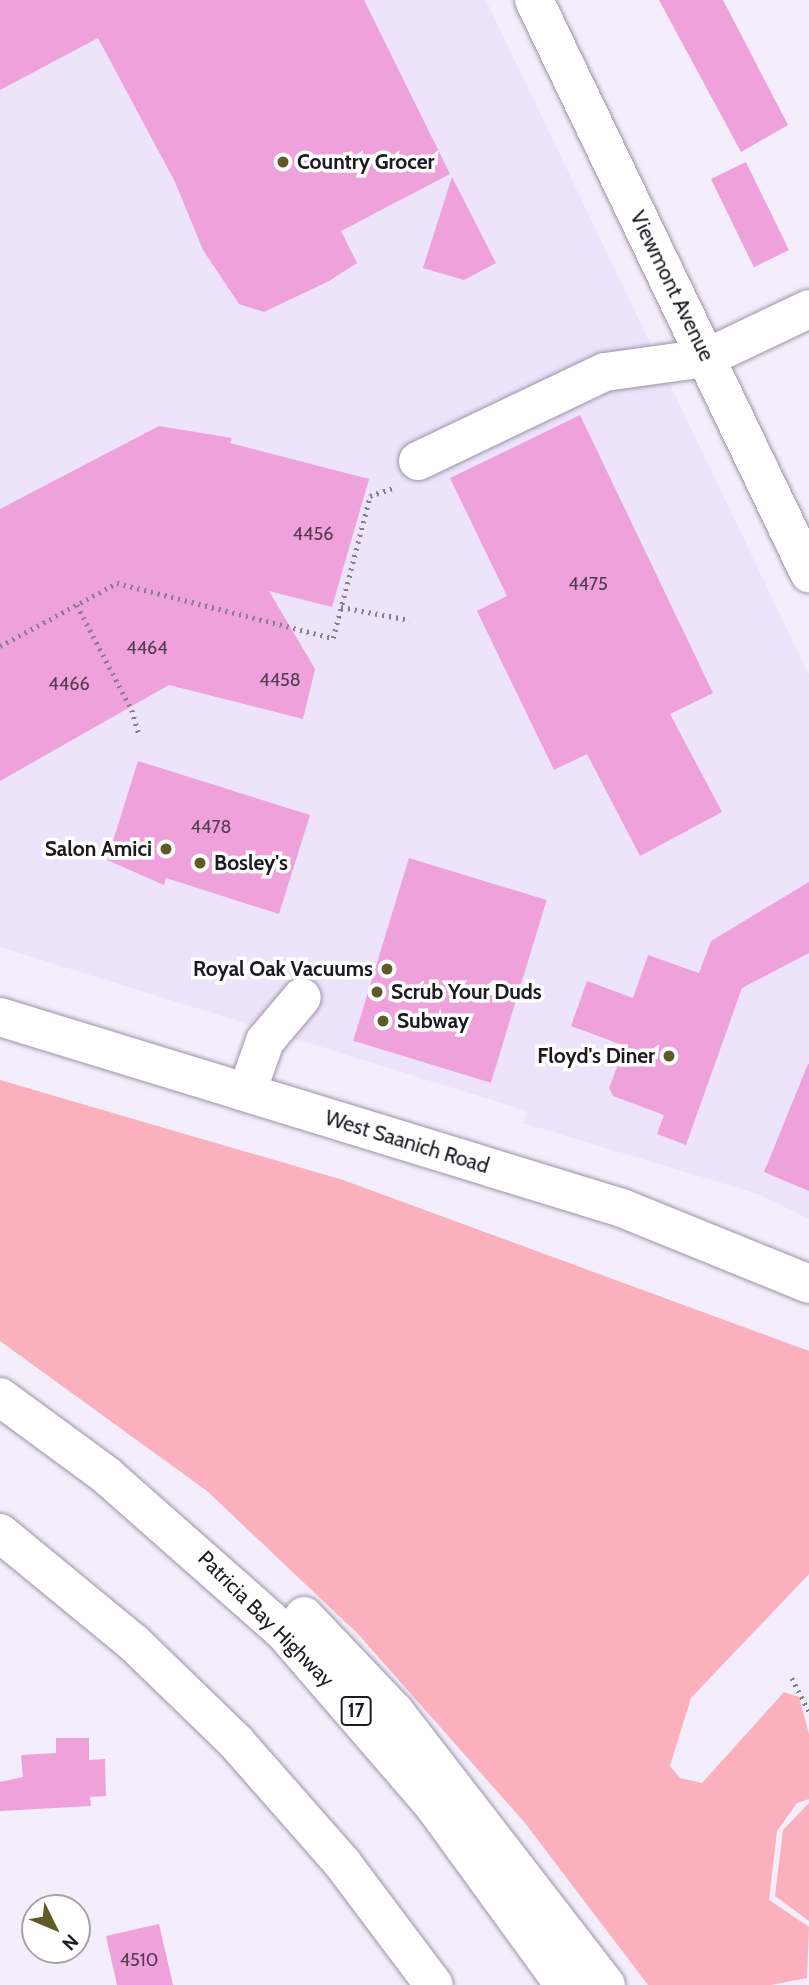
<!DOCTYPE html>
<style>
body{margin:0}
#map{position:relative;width:809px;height:1985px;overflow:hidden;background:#f4eefc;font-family:Cabin,sans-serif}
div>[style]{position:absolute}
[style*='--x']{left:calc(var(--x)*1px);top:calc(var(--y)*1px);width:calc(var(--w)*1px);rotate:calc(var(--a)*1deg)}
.built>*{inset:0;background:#ede3fb}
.green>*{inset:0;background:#fab1bd}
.building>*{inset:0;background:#efa1db;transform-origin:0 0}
.path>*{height:4.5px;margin-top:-2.25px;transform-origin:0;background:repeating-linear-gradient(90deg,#84808b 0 2px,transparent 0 7px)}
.roads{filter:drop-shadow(0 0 2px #9c93a8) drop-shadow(0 0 2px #9c93a8)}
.minor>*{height:38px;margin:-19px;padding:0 19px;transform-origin:19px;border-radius:19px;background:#fff}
.major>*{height:38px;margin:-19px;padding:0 19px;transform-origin:19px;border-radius:19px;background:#fff}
.highway>*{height:38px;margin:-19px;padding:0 19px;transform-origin:19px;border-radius:19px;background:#fff}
.dots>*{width:19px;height:19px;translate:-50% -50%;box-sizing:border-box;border:4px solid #fff;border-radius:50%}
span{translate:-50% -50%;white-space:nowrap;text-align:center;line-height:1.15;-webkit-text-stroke:7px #fff;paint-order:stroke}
.number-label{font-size:18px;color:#523c50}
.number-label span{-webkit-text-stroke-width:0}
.shield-label span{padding:2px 5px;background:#fff;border:2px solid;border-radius:5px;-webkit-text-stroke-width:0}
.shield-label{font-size:19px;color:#1d1a22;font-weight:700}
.poi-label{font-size:21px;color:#1d1a22;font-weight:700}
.left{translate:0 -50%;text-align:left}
.right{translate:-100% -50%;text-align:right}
.street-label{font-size:21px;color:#1d1a22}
.north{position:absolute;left:21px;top:1894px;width:70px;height:70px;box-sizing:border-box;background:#fff;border:2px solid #a5a3a7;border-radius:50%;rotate:133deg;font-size:19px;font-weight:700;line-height:28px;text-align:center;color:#1d1a22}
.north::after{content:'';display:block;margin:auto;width:24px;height:32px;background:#615a27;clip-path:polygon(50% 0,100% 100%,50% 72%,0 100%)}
</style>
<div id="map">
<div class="built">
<div style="clip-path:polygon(0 0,486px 0,809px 675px,809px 1219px,758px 1194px,523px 1123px,527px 1111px,0 947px)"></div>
</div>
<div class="green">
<div style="clip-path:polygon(0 1080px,343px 1180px,809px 1351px,809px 1574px,691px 1698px,670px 1766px,680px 1778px,702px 1783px,784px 1692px,799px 1697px,809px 1734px,809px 1799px,797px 1803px,777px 1831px,769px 1900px,809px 1927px,807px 1978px,771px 1985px,648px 1985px,525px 1823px,358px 1634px,207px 1491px,0 1341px)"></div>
<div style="clip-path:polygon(809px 1803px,809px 1921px,775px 1896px,783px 1830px)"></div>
</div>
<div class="building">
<div style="clip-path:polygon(0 0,364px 0,450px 174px,341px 231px,357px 263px,329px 281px,264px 312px,239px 304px,203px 250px,175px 182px,98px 38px,0 90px)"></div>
<div style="clip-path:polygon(659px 0,723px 0,788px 125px,741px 152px)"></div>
<div style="left:746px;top:162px;width:98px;height:39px;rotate:64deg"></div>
<div style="clip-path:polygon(452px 177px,496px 263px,464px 280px,423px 268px)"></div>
<div style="clip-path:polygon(580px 415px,713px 693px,670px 714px,722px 812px,640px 856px,587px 754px,554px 770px,477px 611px,507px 596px,450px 478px)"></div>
<div style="clip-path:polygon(159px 426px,232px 438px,230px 443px,369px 479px,332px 607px,269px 591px,315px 669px,303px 719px,169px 685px,0 781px,0 509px)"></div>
<div style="clip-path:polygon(138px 761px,310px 815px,279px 914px,166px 878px,164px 885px,107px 860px)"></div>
<div style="left:409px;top:858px;width:144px;height:191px;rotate:17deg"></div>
<div style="clip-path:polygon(809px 882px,809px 953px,742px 988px,686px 1145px,657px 1134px,664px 1115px,613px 1096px,609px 1088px,625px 1046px,571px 1026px,587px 981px,633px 998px,648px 955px,699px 973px,711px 941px)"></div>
<div style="clip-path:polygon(808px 1064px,809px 1064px,809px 1191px,764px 1172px)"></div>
<div style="clip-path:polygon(56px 1738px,89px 1738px,89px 1760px,105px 1759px,106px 1796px,90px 1797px,91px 1806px,0 1811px,0 1782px,23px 1777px,21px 1755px,56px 1753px)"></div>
<div style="clip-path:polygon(159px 1924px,173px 1985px,117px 1985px,106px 1936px)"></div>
</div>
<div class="path">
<div style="--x:77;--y:605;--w:119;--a:62.4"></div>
<div style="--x:132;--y:710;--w:26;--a:74"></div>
<div style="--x:341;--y:607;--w:70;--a:10.7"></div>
<div style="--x:0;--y:646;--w:133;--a:-28.3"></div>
<div style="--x:117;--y:583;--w:223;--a:14.3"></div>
<div style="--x:333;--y:638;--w:147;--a:-75.4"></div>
<div style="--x:370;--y:496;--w:24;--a:-19"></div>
<div style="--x:792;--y:1678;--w:37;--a:63"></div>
</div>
<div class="roads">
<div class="minor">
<div style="--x:534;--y:0;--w:636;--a:64.36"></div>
<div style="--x:418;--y:461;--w:207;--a:-25.5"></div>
<div style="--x:605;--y:372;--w:102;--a:-7.9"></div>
<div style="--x:706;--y:358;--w:114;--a:-25.4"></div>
<div style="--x:247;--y:1092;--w:54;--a:-70.6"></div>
<div style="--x:265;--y:1041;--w:57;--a:-49.9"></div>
</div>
<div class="major">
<div style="--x:0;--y:1017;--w:651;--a:17.07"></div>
<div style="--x:622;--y:1208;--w:202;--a:22.1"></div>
</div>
<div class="highway">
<div style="--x:0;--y:1397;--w:132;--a:36.3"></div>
<div style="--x:106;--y:1475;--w:237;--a:41.4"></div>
<div style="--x:284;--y:1632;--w:230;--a:49.2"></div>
<div style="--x:434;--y:1806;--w:221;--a:54"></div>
<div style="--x:0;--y:1533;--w:173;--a:39.4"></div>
<div style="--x:134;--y:1643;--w:142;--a:44.1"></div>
<div style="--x:236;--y:1742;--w:162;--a:48.7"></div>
<div style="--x:343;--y:1864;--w:151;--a:53.1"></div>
<div style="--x:304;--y:1616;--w:132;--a:46.5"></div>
<div style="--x:395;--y:1712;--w:345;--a:52.3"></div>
</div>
</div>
<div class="dots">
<div style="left:283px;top:162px;background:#615a27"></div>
<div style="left:166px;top:849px;background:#615a27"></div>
<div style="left:200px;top:863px;background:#615a27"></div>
<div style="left:387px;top:969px;background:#615a27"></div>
<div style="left:377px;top:992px;background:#615a27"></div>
<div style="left:383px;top:1021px;background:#615a27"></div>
<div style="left:669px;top:1056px;background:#615a27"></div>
</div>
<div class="number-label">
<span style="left:313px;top:534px">4456</span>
<span style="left:588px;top:584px">4475</span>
<span style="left:147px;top:648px">4464</span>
<span style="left:280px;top:680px">4458</span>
<span style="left:69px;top:684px">4466</span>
<span style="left:211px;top:827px">4478</span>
<span style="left:139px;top:1960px">4510</span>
</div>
<div class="shield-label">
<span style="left:356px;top:1711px">17</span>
</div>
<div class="poi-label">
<span class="left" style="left:297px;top:162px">Country Grocer</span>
<span class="right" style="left:152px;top:849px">Salon Amici</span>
<span class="left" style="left:214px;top:863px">Bosley's</span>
<span class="right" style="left:373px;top:969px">Royal Oak Vacuums</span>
<span class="left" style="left:391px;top:992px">Scrub Your Duds</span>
<span class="left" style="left:397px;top:1021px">Subway</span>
<span class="right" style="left:655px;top:1056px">Floyd's Diner</span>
</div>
<div class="street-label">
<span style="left:672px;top:286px;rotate:64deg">Viewmont Avenue</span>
<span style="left:407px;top:1142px;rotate:17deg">West Saanich Road</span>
<span style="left:266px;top:1619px;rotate:45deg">Patricia Bay Highway</span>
</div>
<div class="north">N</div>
</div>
